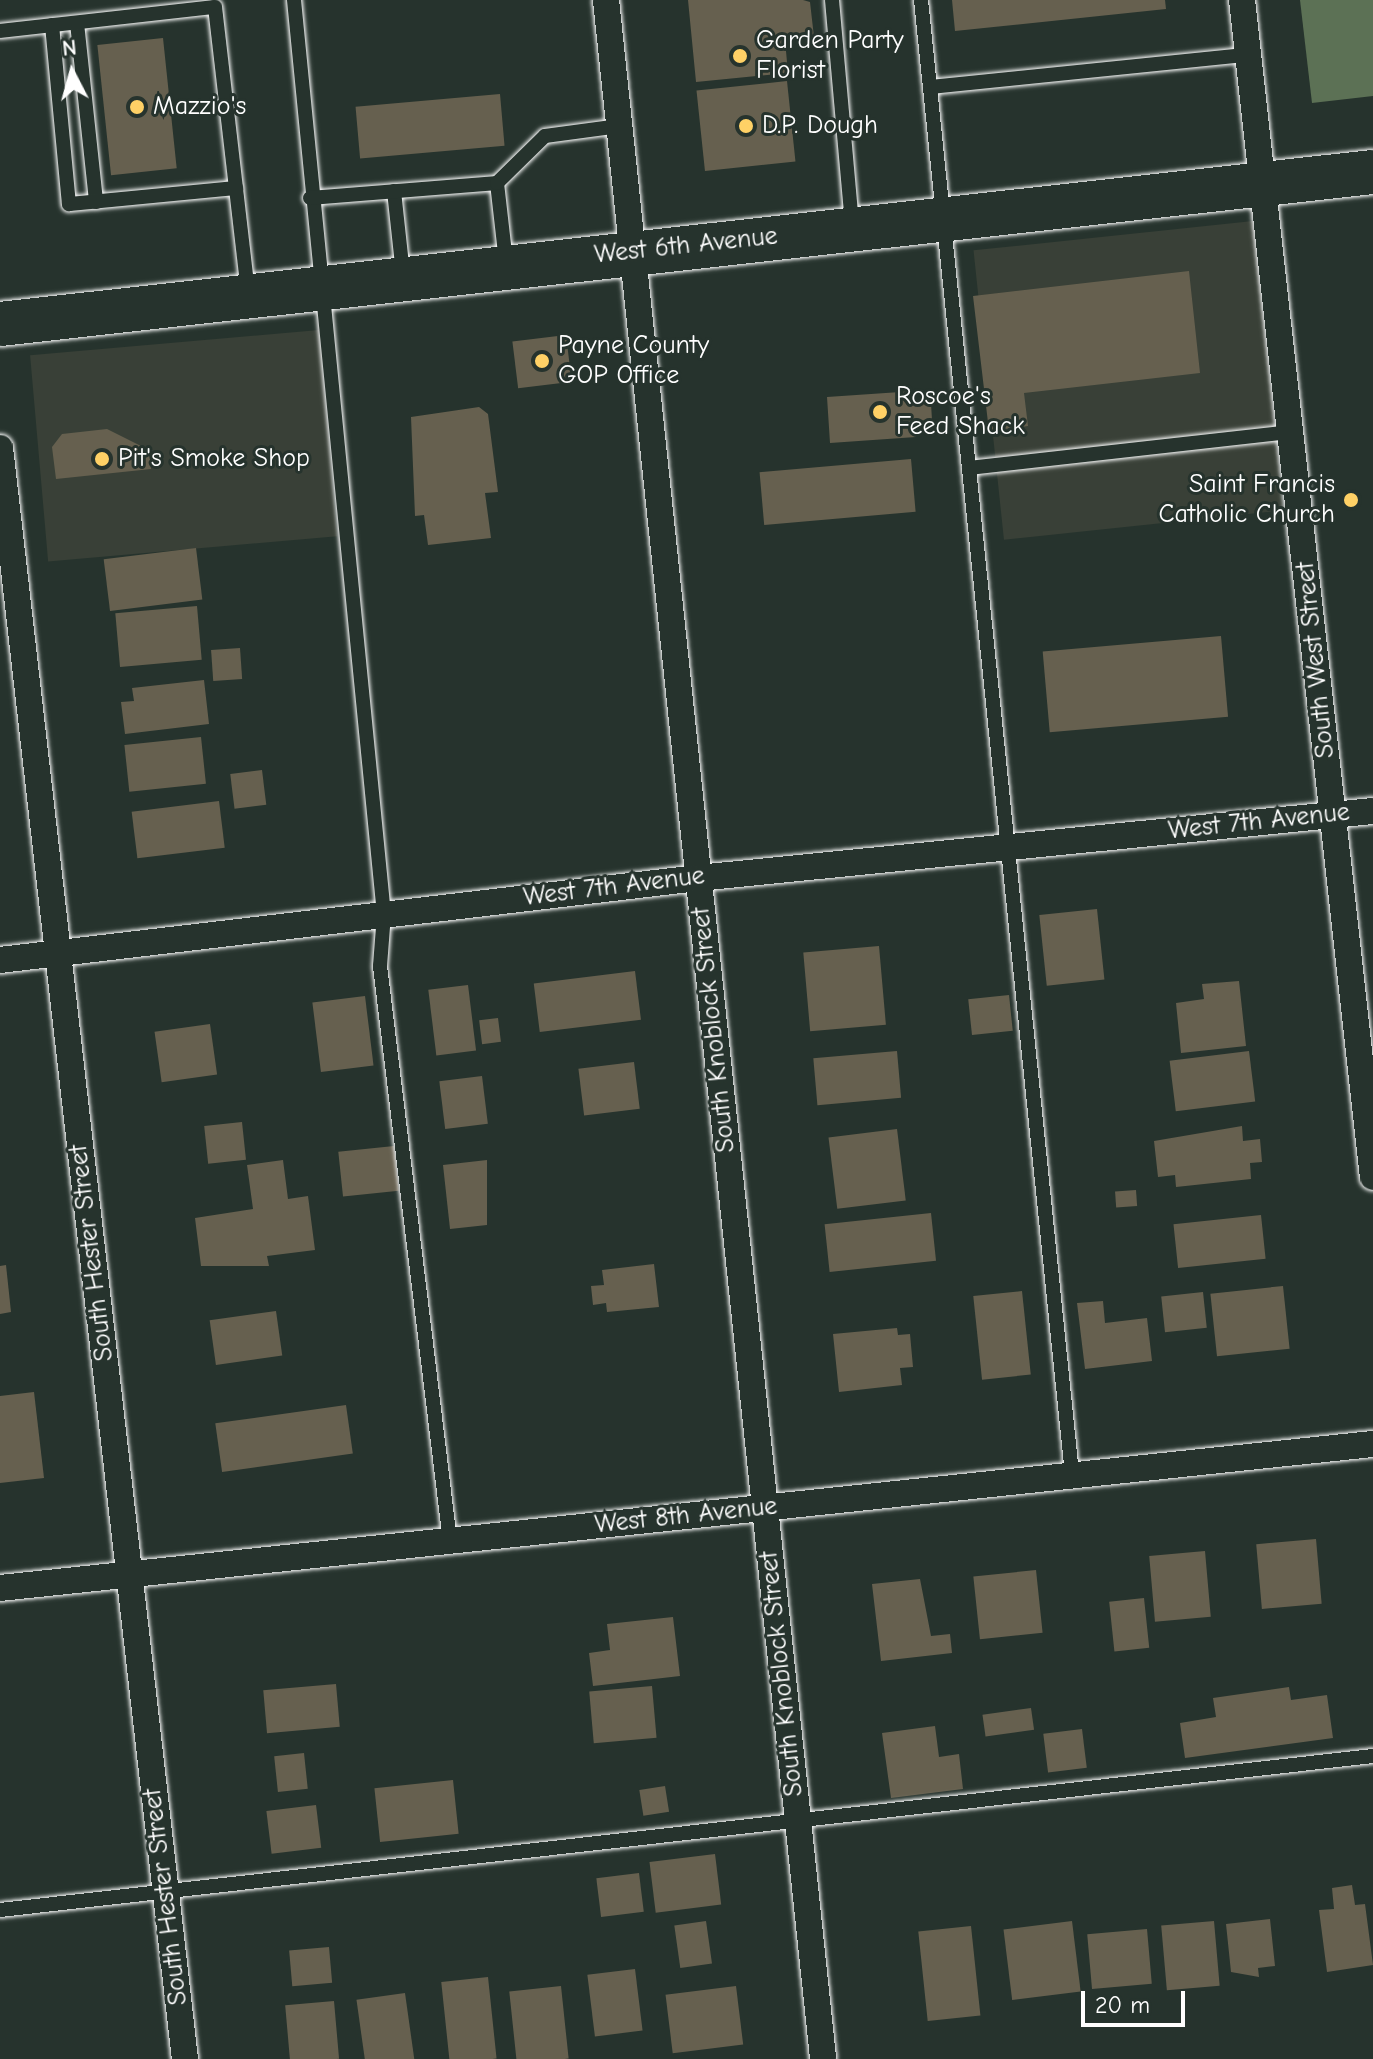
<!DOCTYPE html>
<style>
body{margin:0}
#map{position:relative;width:1373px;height:2059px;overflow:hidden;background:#26332d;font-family:"Comic Neue",sans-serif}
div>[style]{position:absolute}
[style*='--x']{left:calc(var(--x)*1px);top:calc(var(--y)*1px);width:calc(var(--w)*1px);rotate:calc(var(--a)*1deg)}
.built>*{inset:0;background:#394037;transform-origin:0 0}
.green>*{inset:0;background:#5c7155}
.building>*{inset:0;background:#66604f;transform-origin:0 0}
.roads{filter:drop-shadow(0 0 2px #fff) drop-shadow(0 0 2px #fff)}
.lane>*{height:14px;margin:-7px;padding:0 7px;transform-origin:7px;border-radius:7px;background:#26332d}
.street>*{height:26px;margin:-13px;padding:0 13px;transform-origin:13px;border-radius:13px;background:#26332d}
.highway>*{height:44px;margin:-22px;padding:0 22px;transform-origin:22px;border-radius:22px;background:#26332d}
.dots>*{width:22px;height:22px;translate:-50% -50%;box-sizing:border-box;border:4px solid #26332d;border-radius:50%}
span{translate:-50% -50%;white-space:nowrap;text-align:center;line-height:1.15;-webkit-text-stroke:6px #26332d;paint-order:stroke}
.poi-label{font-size:26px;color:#fff}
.left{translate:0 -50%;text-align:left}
.right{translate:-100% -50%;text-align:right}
.street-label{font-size:26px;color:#fff}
.north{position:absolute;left:32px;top:32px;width:80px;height:80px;-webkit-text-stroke:6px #26332d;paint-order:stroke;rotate:354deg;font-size:22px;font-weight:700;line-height:32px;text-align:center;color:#fff}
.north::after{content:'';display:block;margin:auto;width:28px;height:36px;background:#fff;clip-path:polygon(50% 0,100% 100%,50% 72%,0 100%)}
.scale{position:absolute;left:1081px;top:1991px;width:104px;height:36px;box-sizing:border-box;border:4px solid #fff;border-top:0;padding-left:10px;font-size:24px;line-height:28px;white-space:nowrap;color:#fff;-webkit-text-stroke:6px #26332d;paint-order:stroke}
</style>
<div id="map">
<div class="built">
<div style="left:1253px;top:221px;width:291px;height:281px;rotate:84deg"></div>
<div style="left:319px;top:330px;width:207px;height:290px;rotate:85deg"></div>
</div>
<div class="green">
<div style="clip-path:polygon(1300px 0,1373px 0,1373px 96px,1312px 103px)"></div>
</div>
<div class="building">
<div style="clip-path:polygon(688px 0,803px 0,810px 2px,814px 37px,785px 40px,788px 73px,696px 82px)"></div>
<div style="clip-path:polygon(952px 0,1165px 0,1166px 9px,955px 31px)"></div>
<div style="left:163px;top:38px;width:131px;height:66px;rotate:84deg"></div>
<div style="left:787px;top:81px;width:81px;height:91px;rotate:84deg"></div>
<div style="left:500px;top:94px;width:52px;height:145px;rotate:85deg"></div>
<div style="clip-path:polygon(1189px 271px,1200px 373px,1024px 393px,1028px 426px,989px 431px,973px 296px)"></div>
<div style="left:566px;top:335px;width:47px;height:54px;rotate:83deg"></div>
<div style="clip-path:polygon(915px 391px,916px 404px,931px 403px,932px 420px,915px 421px,916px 437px,830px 443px,827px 397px)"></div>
<div style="clip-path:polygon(479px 407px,488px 414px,498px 492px,485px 493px,491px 538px,428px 545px,424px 515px,415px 516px,411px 417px)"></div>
<div style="clip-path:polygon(107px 429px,149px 450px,151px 469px,56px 479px,52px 447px,62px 434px)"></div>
<div style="left:911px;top:459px;width:53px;height:152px;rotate:85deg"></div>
<div style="left:196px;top:548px;width:52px;height:93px;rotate:83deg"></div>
<div style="left:197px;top:606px;width:54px;height:82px;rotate:85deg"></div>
<div style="left:1221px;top:636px;width:81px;height:179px;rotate:85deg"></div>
<div style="left:240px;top:648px;width:31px;height:29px;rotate:86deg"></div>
<div style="clip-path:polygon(204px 680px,209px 724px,125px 734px,121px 702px,134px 701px,132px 688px)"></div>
<div style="left:201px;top:737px;width:47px;height:77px;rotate:84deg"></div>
<div style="left:262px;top:770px;width:35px;height:32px;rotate:83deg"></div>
<div style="left:219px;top:801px;width:47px;height:88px;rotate:83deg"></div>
<div style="left:1097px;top:909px;width:71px;height:58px;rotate:84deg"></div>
<div style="left:879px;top:946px;width:79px;height:76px;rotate:85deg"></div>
<div style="left:635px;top:971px;width:49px;height:102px;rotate:83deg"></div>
<div style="clip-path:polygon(1239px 981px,1246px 1046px,1181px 1053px,1176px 1003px,1204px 999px,1202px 984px)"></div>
<div style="left:468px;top:985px;width:66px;height:40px;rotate:83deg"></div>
<div style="left:1009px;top:995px;width:36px;height:41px;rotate:84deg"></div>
<div style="left:365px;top:996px;width:70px;height:53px;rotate:83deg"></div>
<div style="left:498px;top:1018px;width:24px;height:19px;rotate:83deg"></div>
<div style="left:210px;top:1024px;width:51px;height:56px;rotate:82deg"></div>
<div style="left:897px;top:1051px;width:47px;height:84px;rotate:85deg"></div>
<div style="left:1249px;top:1051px;width:51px;height:80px;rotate:83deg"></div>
<div style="left:634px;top:1062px;width:47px;height:56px;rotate:83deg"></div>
<div style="left:482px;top:1076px;width:48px;height:43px;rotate:83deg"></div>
<div style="left:242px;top:1122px;width:38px;height:38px;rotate:84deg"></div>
<div style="clip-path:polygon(1242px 1126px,1243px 1141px,1260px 1139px,1262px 1162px,1250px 1163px,1251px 1179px,1176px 1187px,1175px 1175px,1158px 1177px,1154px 1141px)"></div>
<div style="left:897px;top:1129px;width:72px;height:69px;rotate:83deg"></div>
<div style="left:394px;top:1146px;width:45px;height:56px;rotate:84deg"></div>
<div style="clip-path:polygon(283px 1160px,288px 1199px,308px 1196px,315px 1250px,267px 1256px,269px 1266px,201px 1266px,195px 1218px,253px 1209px,247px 1165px)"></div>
<div style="clip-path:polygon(487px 1160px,487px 1225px,450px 1229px,443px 1165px)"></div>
<div style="left:1136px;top:1190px;width:16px;height:21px;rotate:86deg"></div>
<div style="left:931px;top:1213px;width:48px;height:107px;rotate:84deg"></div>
<div style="left:1261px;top:1215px;width:44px;height:88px;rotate:84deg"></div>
<div style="clip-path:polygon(654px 1264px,659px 1307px,607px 1312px,606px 1303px,593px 1305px,591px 1286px,604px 1285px,602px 1270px)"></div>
<div style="clip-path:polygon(6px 1265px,11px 1312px,0 1314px,0 1266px)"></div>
<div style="left:1283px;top:1286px;width:63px;height:73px;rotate:84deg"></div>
<div style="left:1022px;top:1291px;width:84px;height:49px;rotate:84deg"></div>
<div style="left:1203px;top:1292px;width:36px;height:42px;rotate:84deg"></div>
<div style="clip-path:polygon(1103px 1301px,1105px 1323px,1147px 1318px,1152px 1361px,1085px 1369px,1077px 1303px)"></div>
<div style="left:276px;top:1311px;width:45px;height:67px;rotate:82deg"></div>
<div style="clip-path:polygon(897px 1328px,898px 1335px,910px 1334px,913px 1367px,900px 1368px,902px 1385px,839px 1392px,833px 1334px)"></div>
<div style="clip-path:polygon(34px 1392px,44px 1478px,0 1483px,0 1396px)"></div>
<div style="left:346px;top:1405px;width:49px;height:132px;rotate:82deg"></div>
<div style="left:1316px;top:1539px;width:65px;height:60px;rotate:85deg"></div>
<div style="left:1205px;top:1551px;width:66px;height:56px;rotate:85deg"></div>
<div style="left:1036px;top:1570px;width:63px;height:63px;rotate:84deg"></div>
<div style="clip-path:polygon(920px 1579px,931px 1636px,950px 1634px,952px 1653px,881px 1661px,872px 1584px)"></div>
<div style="left:1144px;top:1598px;width:50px;height:35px;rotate:84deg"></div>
<div style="clip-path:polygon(673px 1617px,680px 1676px,593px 1686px,589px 1653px,610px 1650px,607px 1624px)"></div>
<div style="left:336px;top:1684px;width:43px;height:73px;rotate:85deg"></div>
<div style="left:652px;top:1686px;width:52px;height:63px;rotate:85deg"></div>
<div style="clip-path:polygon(1289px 1687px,1291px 1700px,1327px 1695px,1333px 1738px,1185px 1758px,1180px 1723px,1216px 1717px,1213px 1698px)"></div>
<div style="left:1031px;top:1708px;width:22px;height:49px;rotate:82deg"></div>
<div style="clip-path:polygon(935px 1726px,939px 1757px,959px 1754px,963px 1789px,891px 1798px,882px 1733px)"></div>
<div style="left:1082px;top:1729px;width:39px;height:39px;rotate:83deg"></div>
<div style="left:304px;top:1753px;width:36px;height:30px;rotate:84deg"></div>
<div style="left:453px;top:1780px;width:54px;height:79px;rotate:84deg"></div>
<div style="left:665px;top:1786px;width:26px;height:26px;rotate:81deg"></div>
<div style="left:316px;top:1805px;width:43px;height:50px;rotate:83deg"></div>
<div style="left:715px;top:1854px;width:51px;height:66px;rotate:83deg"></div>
<div style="left:639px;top:1873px;width:39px;height:43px;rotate:83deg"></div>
<div style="clip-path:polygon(1352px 1885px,1355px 1905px,1365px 1904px,1373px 1965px,1327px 1972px,1319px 1910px,1334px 1909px,1332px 1888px)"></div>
<div style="clip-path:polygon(1270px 1919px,1275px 1966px,1258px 1968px,1259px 1977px,1231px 1972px,1226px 1924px)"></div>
<div style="left:706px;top:1921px;width:43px;height:32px;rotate:82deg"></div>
<div style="left:1072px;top:1921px;width:71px;height:69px;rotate:83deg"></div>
<div style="left:1214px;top:1921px;width:65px;height:53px;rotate:85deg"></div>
<div style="left:971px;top:1926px;width:90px;height:53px;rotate:84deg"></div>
<div style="left:1147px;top:1929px;width:55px;height:60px;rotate:85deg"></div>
<div style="left:329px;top:1947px;width:36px;height:40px;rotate:85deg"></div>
<div style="left:635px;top:1969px;width:62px;height:48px;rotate:83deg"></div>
<div style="left:488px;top:1977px;width:82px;height:47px;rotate:84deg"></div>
<div style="left:561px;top:1986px;width:73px;height:52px;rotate:84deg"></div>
<div style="left:736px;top:1986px;width:59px;height:71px;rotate:83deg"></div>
<div style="left:405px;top:1993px;width:67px;height:49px;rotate:82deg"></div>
<div style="left:334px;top:2001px;width:58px;height:49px;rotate:85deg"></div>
</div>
<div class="roads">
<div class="lane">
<div style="--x:294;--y:0;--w:918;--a:84.38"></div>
<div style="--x:384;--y:914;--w:52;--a:94.4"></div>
<div style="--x:380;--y:966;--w:579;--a:83.06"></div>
<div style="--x:832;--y:0;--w:227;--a:84.9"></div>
<div style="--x:921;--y:0;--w:1482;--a:84.15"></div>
<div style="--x:77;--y:23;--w:180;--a:83.9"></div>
<div style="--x:52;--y:25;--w:180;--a:84.6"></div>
<div style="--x:69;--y:204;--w:168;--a:-5.5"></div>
<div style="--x:0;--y:31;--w:216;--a:-6.4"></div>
<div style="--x:215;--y:7;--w:287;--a:83.4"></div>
<div style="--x:930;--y:87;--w:319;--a:-5.8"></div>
<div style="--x:497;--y:183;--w:80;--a:83.5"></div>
<div style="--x:394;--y:191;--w:83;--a:83.8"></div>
<div style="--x:310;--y:198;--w:188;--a:-4.6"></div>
<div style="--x:497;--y:183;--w:67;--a:-44.4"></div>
<div style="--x:545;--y:136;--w:75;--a:-7.7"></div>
<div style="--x:969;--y:468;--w:324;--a:-6.4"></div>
<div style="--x:0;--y:1910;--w:1382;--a:-6.4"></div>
</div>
<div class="street">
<div style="--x:606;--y:0;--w:2070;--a:83.98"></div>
<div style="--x:1242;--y:0;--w:1184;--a:83.65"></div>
<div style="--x:0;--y:448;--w:1622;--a:83.45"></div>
<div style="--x:0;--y:960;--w:703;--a:-6.7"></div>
<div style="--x:698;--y:878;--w:678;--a:-5.67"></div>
<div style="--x:0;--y:1588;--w:1381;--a:-5.99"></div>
</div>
<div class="highway">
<div style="--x:0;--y:324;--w:1381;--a:-6.32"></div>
</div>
</div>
<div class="dots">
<div style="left:740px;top:56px;background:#ffd166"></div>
<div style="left:137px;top:107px;background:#ffd166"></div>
<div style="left:746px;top:126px;background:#ffd166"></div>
<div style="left:542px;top:361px;background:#ffd166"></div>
<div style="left:880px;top:412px;background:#ffd166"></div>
<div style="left:102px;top:459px;background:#ffd166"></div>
<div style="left:1351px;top:500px;background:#ffd166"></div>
</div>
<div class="poi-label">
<span class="left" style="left:756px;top:56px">Garden Party<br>Florist</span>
<span class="left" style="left:153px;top:107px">Mazzio's</span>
<span class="left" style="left:762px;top:126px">D.P. Dough</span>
<span class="left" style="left:558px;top:361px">Payne County<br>GOP Office</span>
<span class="left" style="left:896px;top:412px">Roscoe's<br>Feed Shack</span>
<span class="left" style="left:118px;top:459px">Pit's Smoke Shop</span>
<span class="right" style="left:1335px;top:500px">Saint Francis<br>Catholic Church</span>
</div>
<div class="street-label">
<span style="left:686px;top:246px;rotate:-6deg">West 6th Avenue</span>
<span style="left:1316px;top:660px;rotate:-96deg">South West Street</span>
<span style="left:1259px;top:822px;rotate:-6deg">West 7th Avenue</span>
<span style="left:614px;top:887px;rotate:-7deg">West 7th Avenue</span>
<span style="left:714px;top:1030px;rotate:-96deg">South Knoblock Street</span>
<span style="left:92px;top:1253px;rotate:-97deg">South Hester Street</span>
<span style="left:686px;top:1516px;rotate:-6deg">West 8th Avenue</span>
<span style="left:782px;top:1674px;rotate:-96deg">South Knoblock Street</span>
<span style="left:166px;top:1897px;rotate:-97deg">South Hester Street</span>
</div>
<div class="north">N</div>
<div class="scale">20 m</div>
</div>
